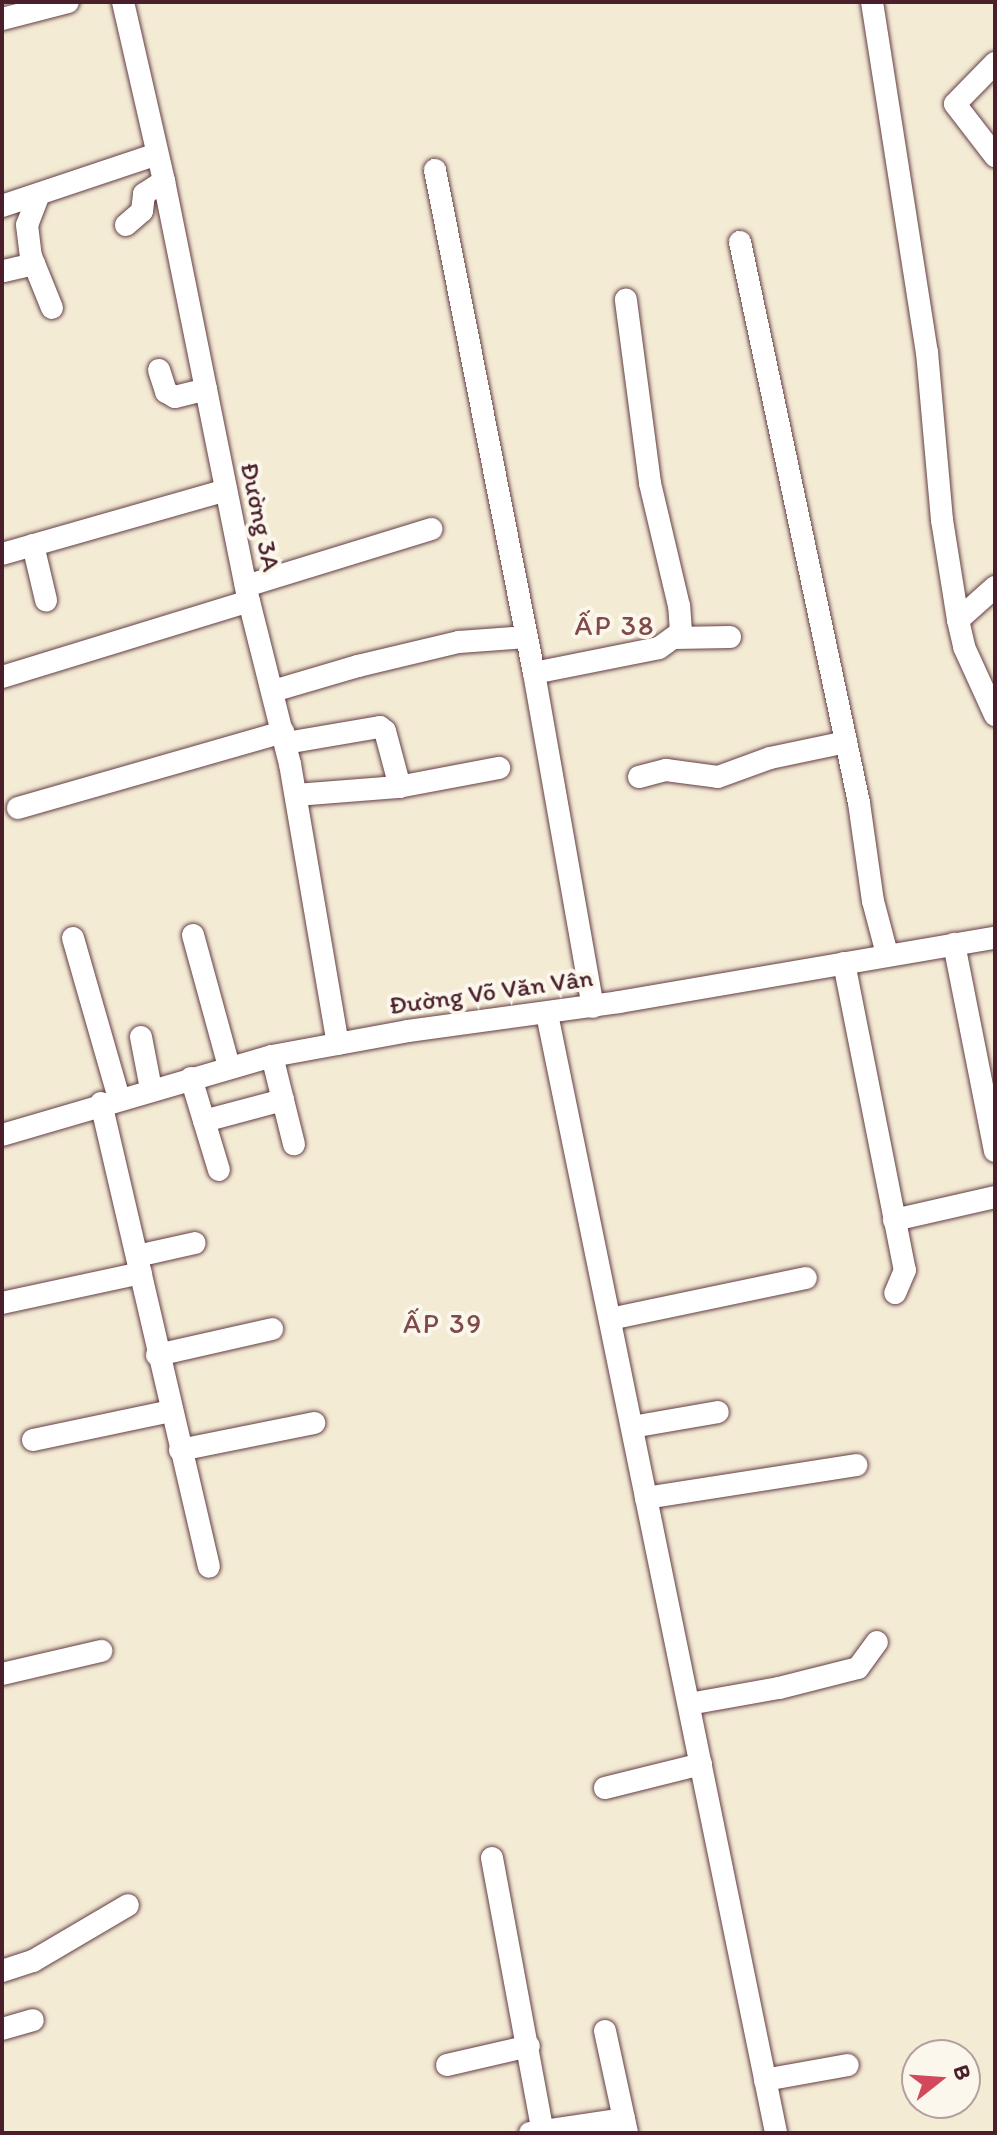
<!DOCTYPE html>
<meta charset="utf-8">
<style>
body{margin:0}
#map{position:relative;width:997px;height:2135px;overflow:hidden;background:#f4ebd5;font-family:Itim,sans-serif}
div>[style]{position:absolute}
[style*='--x']{left:calc(var(--x)*1px);top:calc(var(--y)*1px);width:calc(var(--w)*1px);rotate:calc(var(--a)*1deg)}
.roads{filter:drop-shadow(0 0 2px #643e44) drop-shadow(0 0 2px #643e44)}
.minor>*{height:22px;margin:-11px;padding:0 11px;transform-origin:11px;border-radius:11px;background:#fff}
span{translate:-50% -50%;white-space:nowrap;text-align:center;line-height:1.15;-webkit-text-stroke:8px #fbf7ec;paint-order:stroke}
.street-label{font-size:26px;color:#4a1f2b}
.neighbourhood-label{font-size:28px;color:#804a4a;letter-spacing:2px}
.frame{position:absolute;inset:0;border:4px solid #4a1f2b;pointer-events:none}
.north{position:absolute;left:901px;top:2039px;width:80px;height:80px;box-sizing:border-box;background:#fbf7ec;border:2px solid #b4a19f;border-radius:50%;rotate:73deg;font-size:22px;font-weight:700;line-height:32px;text-align:center;color:#4a1f2b}
.north::after{content:'';display:block;margin:auto;width:28px;height:36px;background:#d1495b;clip-path:polygon(50% 0,100% 100%,50% 72%,0 100%)}
</style>
<div id="map">
<div class="roads">
<div class="minor">
<div style="--x:123;--y:2;--w:184;--a:77.1"></div>
<div style="--x:164;--y:181;--w:429;--a:78.6"></div>
<div style="--x:249;--y:601;--w:168;--a:75.9"></div>
<div style="--x:290;--y:764;--w:284;--a:80.3"></div>
<div style="--x:872;--y:2;--w:354;--a:81.1"></div>
<div style="--x:927;--y:352;--w:169;--a:84.9"></div>
<div style="--x:942;--y:520;--w:101;--a:80.9"></div>
<div style="--x:958;--y:620;--w:28;--a:77"></div>
<div style="--x:964;--y:647;--w:75;--a:65.5"></div>
<div style="--x:2;--y:19;--w:68;--a:-14.4"></div>
<div style="--x:995;--y:63;--w:57;--a:134.3"></div>
<div style="--x:955;--y:104;--w:66;--a:52.4"></div>
<div style="--x:435;--y:170;--w:513;--a:78.87"></div>
<div style="--x:534;--y:673;--w:339;--a:80"></div>
<div style="--x:39;--y:194;--w:33;--a:111"></div>
<div style="--x:27;--y:225;--w:31;--a:83"></div>
<div style="--x:31;--y:256;--w:56;--a:68"></div>
<div style="--x:2;--y:206;--w:163;--a:-18.5"></div>
<div style="--x:126;--y:225;--w:21;--a:-41"></div>
<div style="--x:142;--y:211;--w:17;--a:-83"></div>
<div style="--x:144;--y:194;--w:24;--a:-33"></div>
<div style="--x:740;--y:242;--w:573;--a:78.02"></div>
<div style="--x:859;--y:803;--w:99;--a:81.9"></div>
<div style="--x:873;--y:901;--w:55;--a:75.2"></div>
<div style="--x:4;--y:271;--w:31;--a:-13"></div>
<div style="--x:159;--y:370;--w:23;--a:72"></div>
<div style="--x:166;--y:392;--w:10;--a:29"></div>
<div style="--x:175;--y:397;--w:32;--a:-14"></div>
<div style="--x:33;--y:545;--w:57;--a:76.7"></div>
<div style="--x:2;--y:554;--w:233;--a:-15.9"></div>
<div style="--x:246;--y:586;--w:194;--a:-17.1"></div>
<div style="--x:958;--y:620;--w:50;--a:-41.7"></div>
<div style="--x:674;--y:638;--w:56;--a:-1"></div>
<div style="--x:534;--y:673;--w:127;--a:-11.3"></div>
<div style="--x:659;--y:648;--w:27;--a:-36"></div>
<div style="--x:681;--y:632;--w:26;--a:-94"></div>
<div style="--x:679;--y:606;--w:126;--a:-103.3"></div>
<div style="--x:650;--y:483;--w:185;--a:-97.5"></div>
<div style="--x:2;--y:677;--w:258;--a:-17.1"></div>
<div style="--x:273;--y:691;--w:89;--a:-16.4"></div>
<div style="--x:358;--y:666;--w:104;--a:-13.4"></div>
<div style="--x:459;--y:642;--w:68;--a:-4.2"></div>
<div style="--x:286;--y:743;--w:95;--a:-9.7"></div>
<div style="--x:380;--y:727;--w:6;--a:39"></div>
<div style="--x:385;--y:731;--w:58;--a:75"></div>
<div style="--x:639;--y:777;--w:28;--a:-15"></div>
<div style="--x:666;--y:770;--w:52;--a:7.7"></div>
<div style="--x:718;--y:777;--w:55;--a:-20.1"></div>
<div style="--x:770;--y:758;--w:78;--a:-11.9"></div>
<div style="--x:296;--y:795;--w:102;--a:-4.5"></div>
<div style="--x:398;--y:787;--w:103;--a:-10.7"></div>
<div style="--x:18;--y:808;--w:276;--a:-16"></div>
<div style="--x:193;--y:935;--w:137;--a:74.7"></div>
<div style="--x:73;--y:938;--w:166;--a:74"></div>
<div style="--x:954;--y:944;--w:211;--a:78.8"></div>
<div style="--x:844;--y:963;--w:313;--a:78.8"></div>
<div style="--x:905;--y:1270;--w:25;--a:113"></div>
<div style="--x:547;--y:1014;--w:1142;--a:78.43"></div>
<div style="--x:141;--y:1037;--w:53;--a:79.1"></div>
<div style="--x:272;--y:1056;--w:91;--a:76"></div>
<div style="--x:191;--y:1078;--w:96;--a:73.1"></div>
<div style="--x:101;--y:1103;--w:476;--a:76.9"></div>
<div style="--x:204;--y:1121;--w:82;--a:-14.9"></div>
<div style="--x:2;--y:1135;--w:281;--a:-16.3"></div>
<div style="--x:272;--y:1056;--w:138;--a:-10.4"></div>
<div style="--x:408;--y:1031;--w:213;--a:-7.8"></div>
<div style="--x:619;--y:1002;--w:381;--a:-9.7"></div>
<div style="--x:894;--y:1220;--w:104;--a:-12.8"></div>
<div style="--x:137;--y:1256;--w:59;--a:-12.6"></div>
<div style="--x:2;--y:1303;--w:142;--a:-12.2"></div>
<div style="--x:610;--y:1319;--w:200;--a:-11.8"></div>
<div style="--x:157;--y:1355;--w:118;--a:-12.7"></div>
<div style="--x:632;--y:1427;--w:87;--a:-9.9"></div>
<div style="--x:33;--y:1440;--w:141;--a:-11.9"></div>
<div style="--x:180;--y:1450;--w:137;--a:-11.4"></div>
<div style="--x:646;--y:1498;--w:213;--a:-8.9"></div>
<div style="--x:2;--y:1674;--w:102;--a:-13.1"></div>
<div style="--x:689;--y:1704;--w:91;--a:-10.1"></div>
<div style="--x:779;--y:1688;--w:81;--a:-14.2"></div>
<div style="--x:858;--y:1668;--w:32;--a:-54"></div>
<div style="--x:605;--y:1788;--w:99;--a:-14"></div>
<div style="--x:492;--y:1858;--w:280;--a:79.5"></div>
<div style="--x:2;--y:1971;--w:33;--a:-18"></div>
<div style="--x:33;--y:1961;--w:110;--a:-30.5"></div>
<div style="--x:2;--y:2029;--w:32;--a:-16"></div>
<div style="--x:605;--y:2031;--w:104;--a:77.8"></div>
<div style="--x:447;--y:2065;--w:84;--a:-13"></div>
<div style="--x:765;--y:2080;--w:84;--a:-10.2"></div>
<div style="--x:530;--y:2133;--w:95;--a:-8.5"></div>
</div>
</div>
<div class="street-label">
<span style="left:260px;top:517px;rotate:78deg">Đường 3A</span>
<span style="left:491px;top:992px;rotate:-8deg">Đường Võ Văn Vân</span>
</div>
<div class="neighbourhood-label">
<span style="left:615px;top:625px">ẤP 38</span>
<span style="left:443px;top:1323px">ẤP 39</span>
</div>
<div class="frame"></div>
<div class="north">B</div>
</div>
